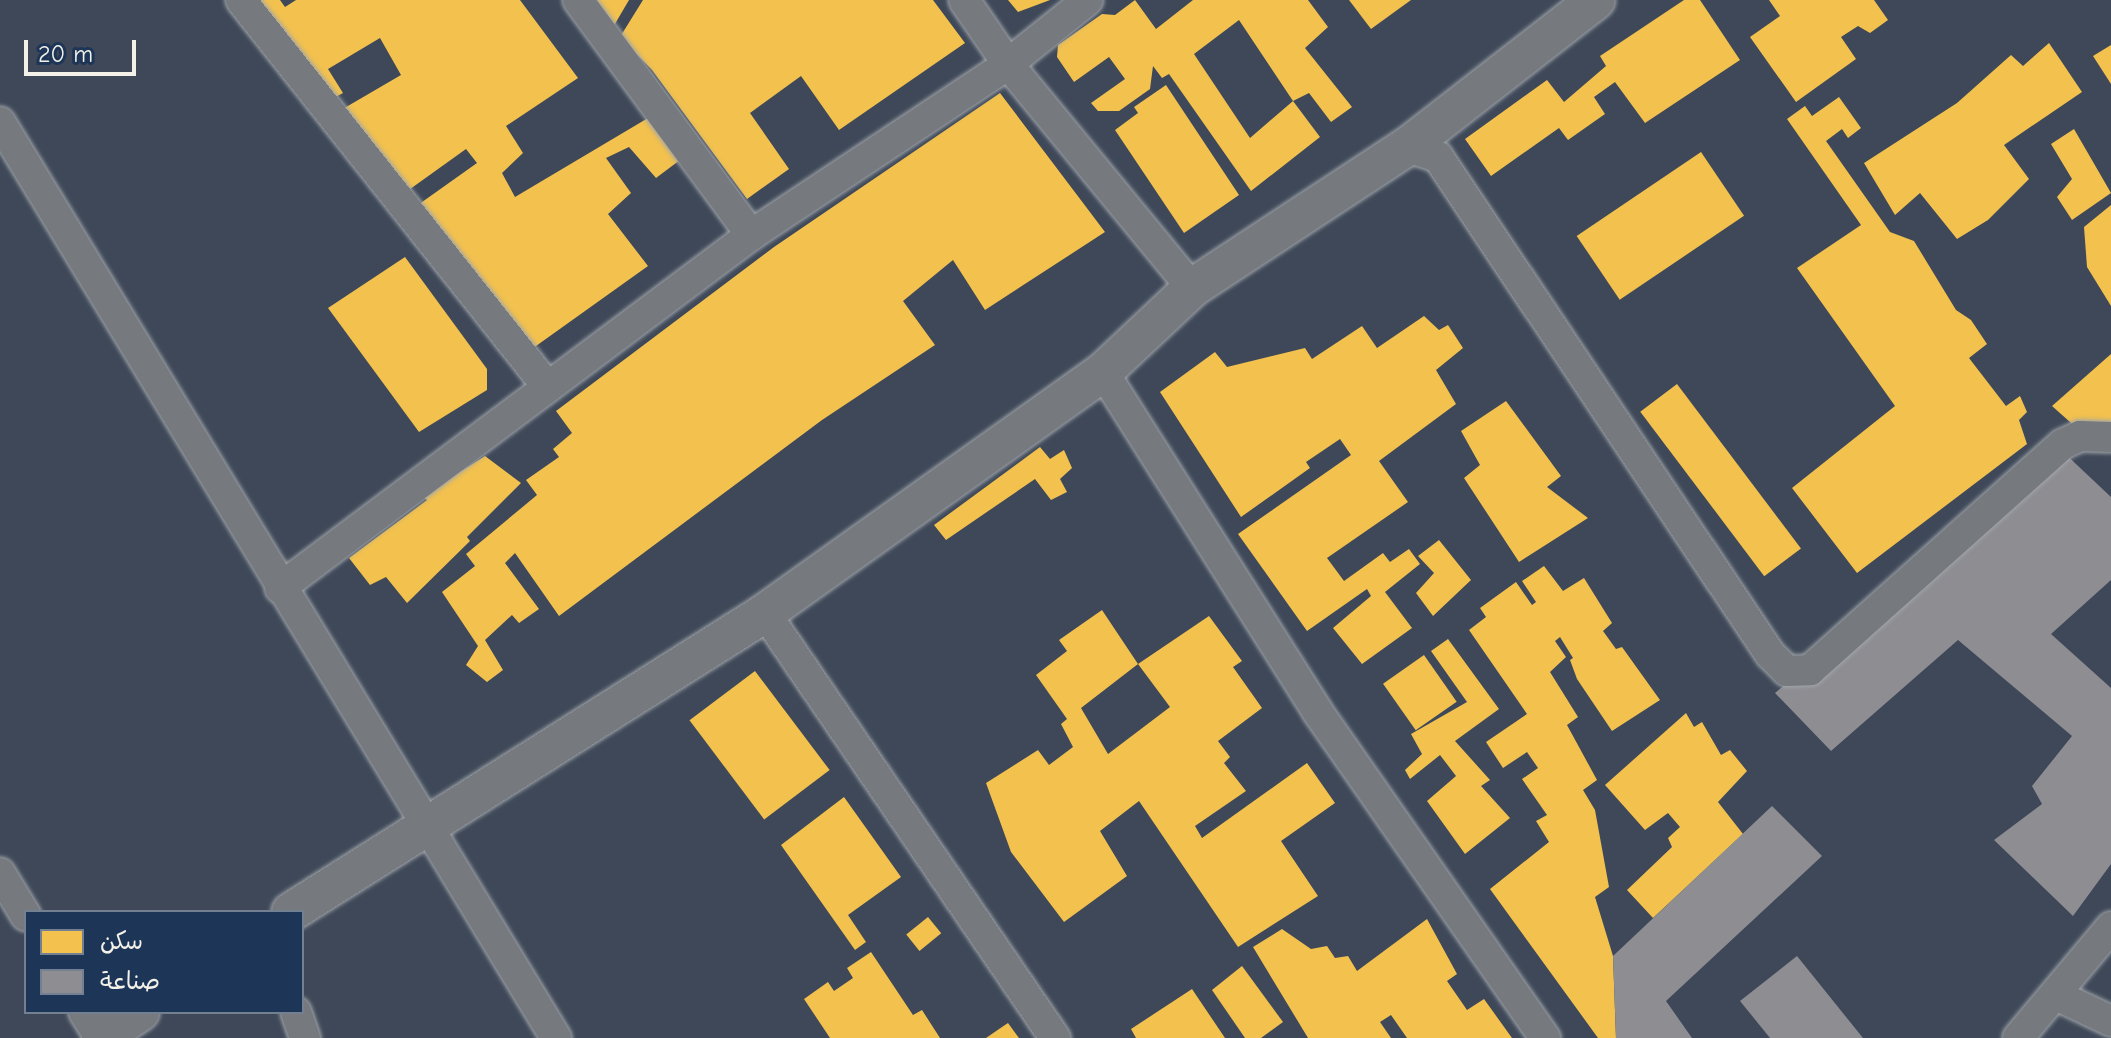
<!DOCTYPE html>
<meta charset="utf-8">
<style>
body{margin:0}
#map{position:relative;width:2111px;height:1038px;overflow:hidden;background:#3e4858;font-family:"Comic Neue","Playpen Sans Arabic",sans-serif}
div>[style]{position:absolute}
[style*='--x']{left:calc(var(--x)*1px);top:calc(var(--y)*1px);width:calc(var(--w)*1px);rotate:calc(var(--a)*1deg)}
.homes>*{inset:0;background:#f2c14e;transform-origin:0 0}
.industry>*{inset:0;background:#8d8d92}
.roads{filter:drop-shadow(0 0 2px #a0a4a9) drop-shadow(0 0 2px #a0a4a9)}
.minor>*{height:30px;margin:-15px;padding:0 15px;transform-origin:15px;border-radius:15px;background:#767a7f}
.tertiary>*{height:38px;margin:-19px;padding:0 19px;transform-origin:19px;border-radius:19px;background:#767a7f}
span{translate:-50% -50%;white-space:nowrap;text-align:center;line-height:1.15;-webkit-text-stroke:8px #1d3557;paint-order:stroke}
.legend{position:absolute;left:24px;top:910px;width:280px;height:104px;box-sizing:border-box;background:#1d3557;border:2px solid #738091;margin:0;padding:10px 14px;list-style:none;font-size:24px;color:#f4f1e8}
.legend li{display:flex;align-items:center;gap:16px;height:40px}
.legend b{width:40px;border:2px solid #738091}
.scale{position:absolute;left:24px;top:40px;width:112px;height:36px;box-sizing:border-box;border:4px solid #f4f1e8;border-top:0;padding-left:10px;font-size:24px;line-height:28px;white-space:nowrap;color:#f4f1e8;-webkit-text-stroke:6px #1d3557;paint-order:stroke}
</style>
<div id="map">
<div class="homes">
<div style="clip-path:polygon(230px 0,280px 0,285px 7px,296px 0,520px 0,578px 78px,506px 126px,523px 153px,502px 173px,515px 197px,648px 118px,680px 160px,656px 178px,629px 147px,606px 158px,631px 193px,608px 214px,648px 266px,522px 356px,408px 212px,477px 163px,466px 149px,399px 197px,329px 117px,401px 75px,380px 38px,328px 69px,343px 93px,319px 106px)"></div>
<div style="clip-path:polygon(590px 0,629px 0,612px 29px)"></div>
<div style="clip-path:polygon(643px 0,933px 0,965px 43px,839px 130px,801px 76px,750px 113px,789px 169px,747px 199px,652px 70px,620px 37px)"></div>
<div style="clip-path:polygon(1008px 0,1050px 0,1018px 12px)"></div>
<div style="clip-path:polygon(evenodd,1135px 0,1156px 29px,1193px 0,1308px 0,1328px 27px,1305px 48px,1352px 107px,1331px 122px,1309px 93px,1293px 101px,1320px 137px,1251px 191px,1169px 74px,1162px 78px,1153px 66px,1150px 89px,1119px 111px,1098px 111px,1091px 103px,1125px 79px,1109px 57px,1074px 82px,1057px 57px,1058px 45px,1102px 14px,1115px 15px,1135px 0,1239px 20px,1293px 101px,1250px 138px,1194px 54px,1239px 20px)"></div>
<div style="clip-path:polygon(1349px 0,1411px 0,1371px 29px)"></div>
<div style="clip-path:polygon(1684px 0,1700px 0,1740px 60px,1645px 123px,1615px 82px,1594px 97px,1605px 114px,1568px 140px,1559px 128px,1491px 176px,1465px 139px,1547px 80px,1564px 102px,1606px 66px,1600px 56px)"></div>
<div style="clip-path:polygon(1769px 0,1874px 0,1888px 20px,1870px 33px,1858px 26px,1841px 37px,1856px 59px,1796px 102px,1750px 37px,1780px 16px)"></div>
<div style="clip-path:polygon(2049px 43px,2082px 92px,2004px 145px,2029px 179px,1988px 220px,1957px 239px,1920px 193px,1895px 215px,1864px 163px,1957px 103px,2011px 55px,2023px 66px)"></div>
<div style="clip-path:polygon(2111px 45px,2111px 84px,2093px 56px)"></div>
<div style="clip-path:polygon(1166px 85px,1239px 195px,1184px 233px,1115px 130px,1138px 113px,1134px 107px)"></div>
<div style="clip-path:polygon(1000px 93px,1105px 232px,985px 310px,953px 260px,903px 301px,935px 345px,822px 420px,559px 616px,515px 553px,505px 563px,539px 609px,519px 623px,512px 615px,485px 640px,503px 670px,487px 682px,466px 665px,478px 646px,442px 592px,475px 566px,466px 554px,537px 495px,526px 480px,559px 457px,553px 449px,572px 433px,556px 411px,774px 247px)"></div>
<div style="clip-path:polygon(1839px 97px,1861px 128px,1848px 138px,1842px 129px,1826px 141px,1890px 232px,1914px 241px,1956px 310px,1971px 320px,1987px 344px,1969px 358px,2006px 406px,2020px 396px,2027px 412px,2019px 420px,2027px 444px,1857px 573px,1792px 488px,1895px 406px,1797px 268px,1861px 225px,1787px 119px,1805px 106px,1812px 116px)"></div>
<div style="clip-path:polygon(2074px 129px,2111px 193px,2072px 220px,2057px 197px,2072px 179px,2051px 144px)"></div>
<div style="left:1701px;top:152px;width:77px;height:150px;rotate:56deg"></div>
<div style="clip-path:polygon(2111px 205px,2111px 306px,2087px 267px,2084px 227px)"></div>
<div style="clip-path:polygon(405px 257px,487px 369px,487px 390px,419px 432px,328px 308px)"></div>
<div style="clip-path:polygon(1424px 316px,1439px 330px,1448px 325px,1463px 348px,1436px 370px,1456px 404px,1379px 461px,1408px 502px,1327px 558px,1344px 581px,1383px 553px,1390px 562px,1409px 549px,1420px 564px,1385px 592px,1412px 628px,1362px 664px,1333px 628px,1371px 596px,1367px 589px,1307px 631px,1238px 534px,1351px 455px,1340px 439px,1306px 462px,1310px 468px,1241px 517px,1160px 392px,1215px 352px,1227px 367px,1305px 348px,1312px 359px,1362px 326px,1377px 348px)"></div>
<div style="clip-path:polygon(2111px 354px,2111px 433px,2097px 446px,2052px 406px)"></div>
<div style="left:1677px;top:384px;width:206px;height:46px;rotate:53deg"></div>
<div style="clip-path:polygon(1506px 401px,1561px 476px,1547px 487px,1588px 518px,1519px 562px,1464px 478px,1480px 465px,1461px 431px)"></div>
<div style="clip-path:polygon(1040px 447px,1050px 459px,1064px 450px,1072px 468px,1060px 479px,1067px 492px,1051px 500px,1035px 479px,946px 540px,934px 525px)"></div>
<div style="clip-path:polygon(485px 456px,521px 483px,467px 537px,470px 541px,407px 603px,386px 577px,370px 585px,349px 558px,427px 500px,422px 496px)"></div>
<div style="clip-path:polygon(1439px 540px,1471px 580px,1433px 616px,1416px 593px,1434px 573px,1418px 556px)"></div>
<div style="clip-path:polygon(1544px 566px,1563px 591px,1584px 578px,1612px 623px,1603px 631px,1616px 649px,1622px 647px,1660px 700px,1612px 731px,1577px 679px,1570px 660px,1573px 658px,1560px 637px,1555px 641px,1566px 657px,1550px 672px,1578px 717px,1567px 725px,1597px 780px,1583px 790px,1595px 810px,1609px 887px,1595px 897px,1613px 956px,1616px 1038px,1598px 1038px,1490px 889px,1549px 842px,1536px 821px,1547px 815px,1522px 779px,1538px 768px,1527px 752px,1503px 768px,1486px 742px,1527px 714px,1469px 630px,1486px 617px,1480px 608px,1516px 582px,1532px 605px,1536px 602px,1522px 581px)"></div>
<div style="clip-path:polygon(evenodd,1102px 610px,1138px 664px,1209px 616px,1242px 661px,1233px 667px,1262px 708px,1218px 741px,1230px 757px,1224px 763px,1246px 791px,1195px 826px,1202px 838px,1307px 763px,1335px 803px,1281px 841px,1318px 896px,1238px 947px,1139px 801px,1100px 831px,1127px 876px,1064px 922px,1011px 852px,986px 783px,1038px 750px,1049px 765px,1073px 747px,1061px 724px,1067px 719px,1036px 675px,1067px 651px,1059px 640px,1102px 610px,1138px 664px,1170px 707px,1108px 754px,1081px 708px,1138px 664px)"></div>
<div style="clip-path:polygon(1448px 639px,1499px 709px,1455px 741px,1490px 780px,1481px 786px,1510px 818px,1465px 854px,1427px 801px,1456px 776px,1440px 755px,1410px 779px,1405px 770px,1422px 754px,1411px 734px,1467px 702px,1431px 651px)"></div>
<div style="left:1424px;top:655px;width:57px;height:50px;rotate:55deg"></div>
<div style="left:755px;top:671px;width:124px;height:82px;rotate:53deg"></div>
<div style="clip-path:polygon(1686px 713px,1694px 727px,1702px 722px,1721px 755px,1730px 750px,1747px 771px,1718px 802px,1743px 834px,1653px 918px,1627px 890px,1672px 847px,1668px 838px,1680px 827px,1668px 813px,1645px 830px,1605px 785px)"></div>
<div style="clip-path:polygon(844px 797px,901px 877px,848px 915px,866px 942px,855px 950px,781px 845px)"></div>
<div style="left:928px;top:917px;width:21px;height:28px;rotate:51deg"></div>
<div style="clip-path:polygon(1427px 919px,1457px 974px,1447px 981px,1467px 1010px,1484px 999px,1512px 1038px,1407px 1038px,1391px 1015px,1380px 1022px,1391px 1038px,1308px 1038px,1253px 947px,1282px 929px,1311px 949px,1327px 946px,1335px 958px,1348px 956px,1357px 971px)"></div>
<div style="clip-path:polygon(871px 952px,913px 1015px,922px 1010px,940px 1038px,830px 1038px,804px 999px,828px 982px,834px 991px,853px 978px,847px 968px)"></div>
<div style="clip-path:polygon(1242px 966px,1283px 1022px,1261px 1038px,1245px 1038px,1212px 990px)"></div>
<div style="clip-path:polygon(1192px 989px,1225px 1038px,1136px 1038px,1131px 1029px)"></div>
<div style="clip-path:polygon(1008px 1023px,1019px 1038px,986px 1038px,1002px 1027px)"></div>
</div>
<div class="industry">
<div style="clip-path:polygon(2059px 448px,2111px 497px,2111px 580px,2051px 634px,2111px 688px,2111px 864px,2073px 916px,1994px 840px,2042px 804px,2032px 786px,2072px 736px,1958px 640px,1831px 751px,1775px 693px)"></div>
<div style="clip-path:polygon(1772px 806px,1822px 856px,1666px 1001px,1692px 1038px,1616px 1038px,1613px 956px)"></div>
<div style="clip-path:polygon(1797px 956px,1863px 1038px,1770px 1038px,1740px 1001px)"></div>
</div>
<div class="roads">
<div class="minor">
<div style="--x:241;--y:0;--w:494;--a:51.6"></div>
<div style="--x:578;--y:0;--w:292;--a:53.6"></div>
<div style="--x:964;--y:0;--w:78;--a:55.5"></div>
<div style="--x:1008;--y:64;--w:290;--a:50.6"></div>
<div style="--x:0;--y:122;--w:1072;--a:58.74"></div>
<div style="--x:1407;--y:147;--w:33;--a:18"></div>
<div style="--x:1438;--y:157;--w:598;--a:56.26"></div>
<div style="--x:1770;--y:654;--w:24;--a:45"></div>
<div style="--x:1787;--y:671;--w:23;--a:-2"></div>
<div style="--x:1810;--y:670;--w:339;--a:-41.8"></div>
<div style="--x:2063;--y:444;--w:19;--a:-25"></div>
<div style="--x:2080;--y:436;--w:31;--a:2"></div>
<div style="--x:1103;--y:372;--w:401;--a:57.7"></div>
<div style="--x:1317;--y:711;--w:399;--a:55.1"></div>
<div style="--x:280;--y:588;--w:589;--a:-36.85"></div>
<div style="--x:751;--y:235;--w:309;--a:-33.6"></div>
<div style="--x:1008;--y:64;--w:102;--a:-38.7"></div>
<div style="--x:765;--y:613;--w:515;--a:55.69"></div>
<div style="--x:0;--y:873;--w:50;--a:58.8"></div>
<div style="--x:2056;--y:995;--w:61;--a:25.3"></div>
<div style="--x:84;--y:1012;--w:31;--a:58"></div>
<div style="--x:296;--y:1012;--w:28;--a:71"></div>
<div style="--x:2018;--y:1038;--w:145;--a:-50"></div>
</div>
<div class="tertiary">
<div style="--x:291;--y:912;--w:560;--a:-32.24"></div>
<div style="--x:765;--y:613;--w:415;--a:-35.5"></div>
<div style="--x:1103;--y:372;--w:122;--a:-43.3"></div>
<div style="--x:1192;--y:288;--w:257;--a:-33.3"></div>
<div style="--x:1407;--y:147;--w:239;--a:-37.9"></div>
<div style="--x:101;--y:1038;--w:47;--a:-33.7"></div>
</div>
</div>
<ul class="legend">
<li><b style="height:22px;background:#f2c14e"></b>سكن</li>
<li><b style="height:22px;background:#8d8d92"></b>صناعة</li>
</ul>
<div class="scale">20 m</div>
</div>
